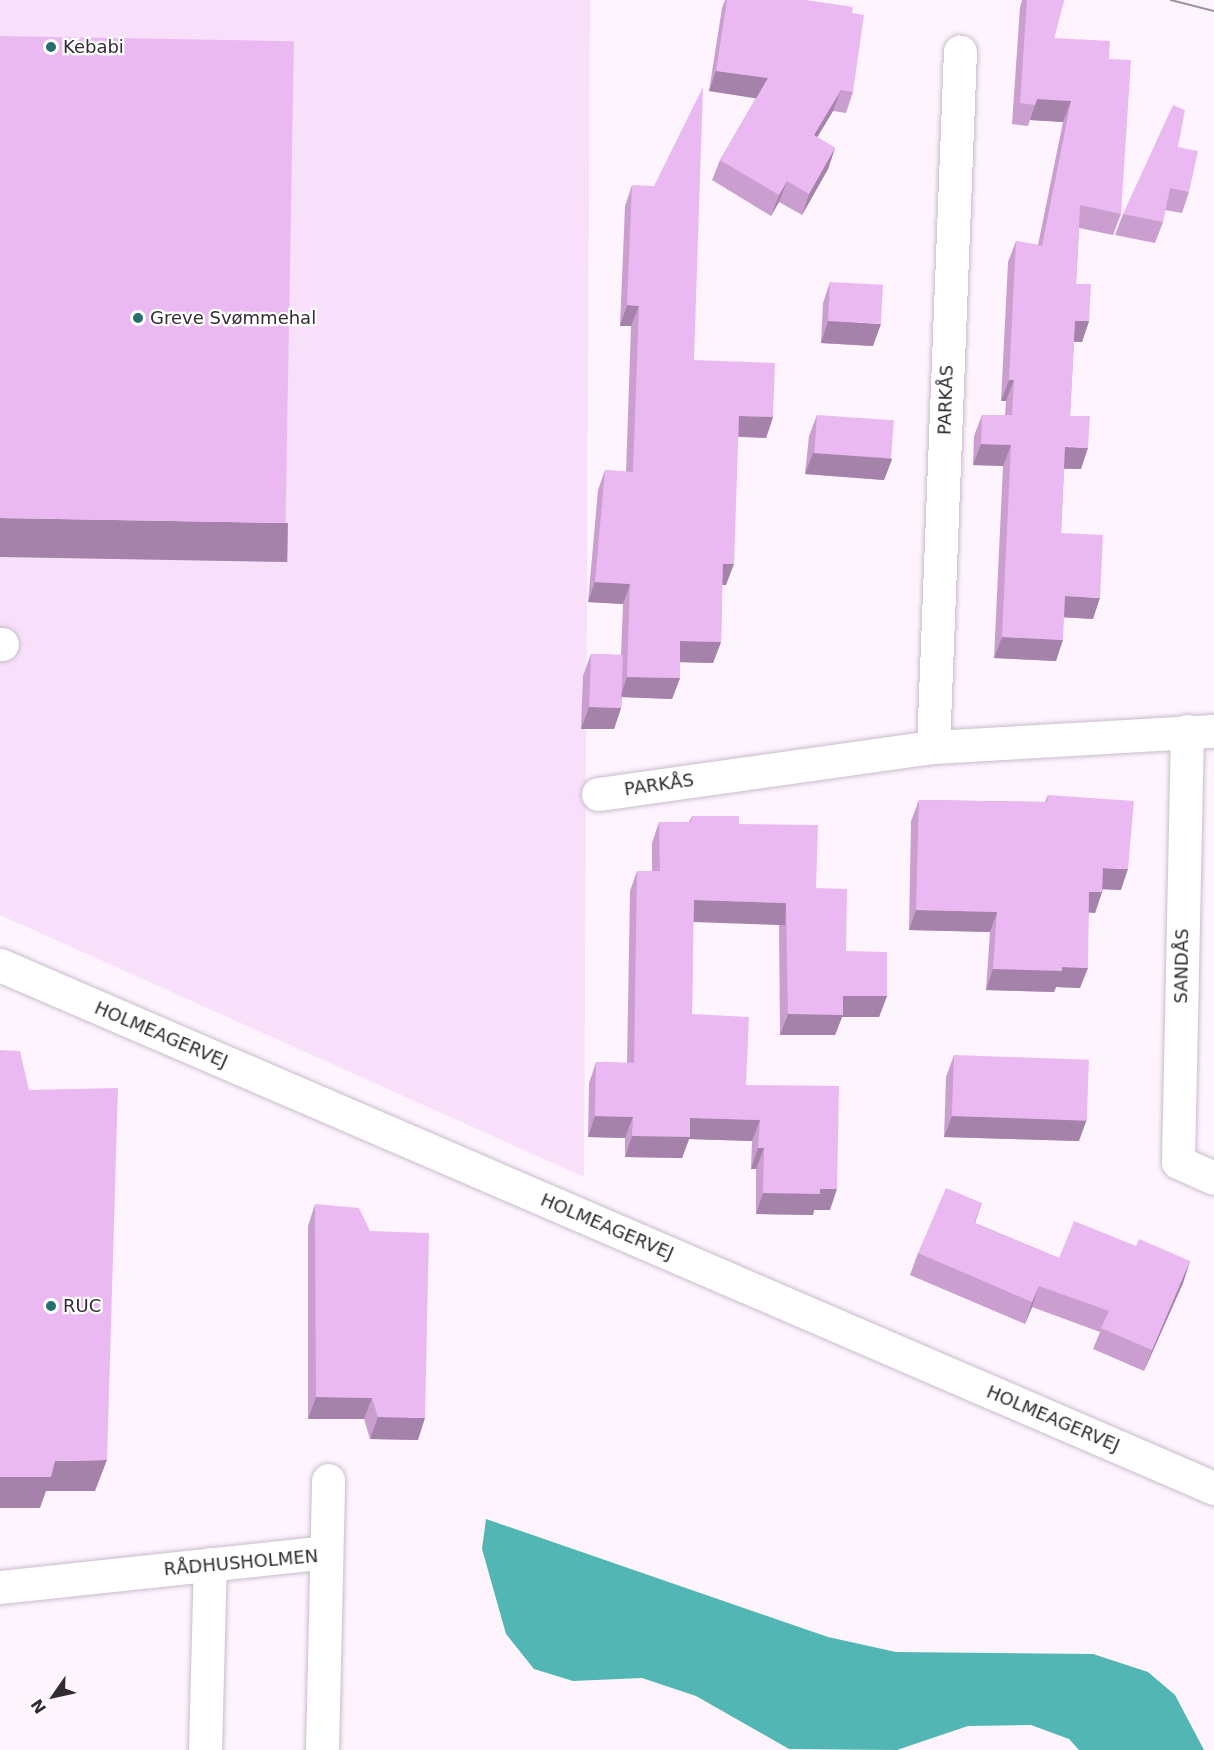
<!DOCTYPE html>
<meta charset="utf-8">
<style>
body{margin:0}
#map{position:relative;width:1214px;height:1750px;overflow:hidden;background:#fdf4fe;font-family:"DejaVu Sans",sans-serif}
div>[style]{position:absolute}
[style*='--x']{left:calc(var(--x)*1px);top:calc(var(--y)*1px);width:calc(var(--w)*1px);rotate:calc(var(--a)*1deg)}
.green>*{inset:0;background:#f8e0fb}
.water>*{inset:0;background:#51b6b4}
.roads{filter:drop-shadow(0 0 2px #c9bccb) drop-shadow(0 0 2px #c9bccb)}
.minor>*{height:33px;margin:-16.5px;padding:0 16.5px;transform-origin:16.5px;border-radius:16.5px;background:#fff}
.tram>*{height:1.5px;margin:-0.75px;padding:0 0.75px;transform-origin:0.75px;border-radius:0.75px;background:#9d959e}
.wall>*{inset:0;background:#ca9fd0}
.shaded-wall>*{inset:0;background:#a482a9;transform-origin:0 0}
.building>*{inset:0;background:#ebb9f2;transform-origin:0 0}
.dots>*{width:16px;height:16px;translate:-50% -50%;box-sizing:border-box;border:3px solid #fff;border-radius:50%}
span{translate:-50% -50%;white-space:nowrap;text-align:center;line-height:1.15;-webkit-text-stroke:4.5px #fff;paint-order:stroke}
.poi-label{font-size:18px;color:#312c32}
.left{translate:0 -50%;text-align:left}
.street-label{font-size:18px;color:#312c32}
.north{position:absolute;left:24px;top:1666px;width:60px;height:60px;-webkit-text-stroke:4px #fff;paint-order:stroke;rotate:236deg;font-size:16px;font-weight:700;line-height:24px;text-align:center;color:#312c32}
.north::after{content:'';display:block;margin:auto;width:21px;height:27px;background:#312c32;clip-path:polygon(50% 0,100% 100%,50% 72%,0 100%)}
</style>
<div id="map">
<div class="green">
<div style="clip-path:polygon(0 0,590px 0,584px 1177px,0 915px)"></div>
</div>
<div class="water">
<div style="clip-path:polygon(486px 1519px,828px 1637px,896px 1652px,1093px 1654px,1148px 1672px,1175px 1695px,1204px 1750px,1079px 1750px,1069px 1739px,1031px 1725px,968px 1726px,897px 1750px,789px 1749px,696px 1696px,642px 1678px,573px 1681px,534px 1669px,506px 1634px,482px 1549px)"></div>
</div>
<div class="roads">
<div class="minor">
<div style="--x:0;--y:644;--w:2;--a:0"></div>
<div style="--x:1187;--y:731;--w:431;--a:91.2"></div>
<div style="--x:1178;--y:1162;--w:39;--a:24"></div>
<div style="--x:933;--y:747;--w:696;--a:-87.78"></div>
<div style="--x:598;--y:794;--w:338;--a:-8"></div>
<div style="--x:933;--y:747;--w:281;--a:-3.3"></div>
<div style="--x:0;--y:965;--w:1322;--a:23.31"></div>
<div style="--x:0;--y:1587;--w:327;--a:-6.1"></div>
<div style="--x:205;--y:1750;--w:186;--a:-88.5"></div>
<div style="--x:322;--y:1750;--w:270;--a:-88.7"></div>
</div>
</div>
<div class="tram">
<div style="--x:1171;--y:0;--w:44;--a:14.3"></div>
</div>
<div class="wall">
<div style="clip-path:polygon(725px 0,852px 13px,853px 92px,846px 113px,833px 111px,817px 137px,835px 148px,828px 169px,802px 215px,779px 202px,771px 216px,712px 180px,720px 160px,756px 98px,709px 91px,722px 8px)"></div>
<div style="clip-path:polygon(1022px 0,1064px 0,1054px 38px,1109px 59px,1121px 214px,1113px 235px,1079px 228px,1076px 284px,1089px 321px,1082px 342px,1074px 342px,1070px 416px,1081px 469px,1064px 469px,1061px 533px,1093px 619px,1064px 617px,1056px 661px,994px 658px,1003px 466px,973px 465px,974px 436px,982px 415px,1005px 415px,1006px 401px,1001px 401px,1008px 262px,1016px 241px,1038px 245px,1063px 122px,1030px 120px,1028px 126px,1012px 124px,1020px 7px)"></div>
<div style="clip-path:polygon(1178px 147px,1189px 192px,1182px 213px,1165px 210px,1163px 222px,1155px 243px,1115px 235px,1123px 214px)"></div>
<div style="clip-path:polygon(632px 185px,694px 360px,773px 417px,766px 438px,738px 437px,726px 585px,722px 585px,721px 642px,713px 663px,680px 662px,680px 678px,672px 699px,622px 697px,621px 708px,614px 729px,581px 729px,583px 676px,591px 654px,621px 655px,623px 604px,588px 602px,598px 490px,605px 470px,626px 472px,631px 326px,620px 326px,625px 206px)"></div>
<div style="clip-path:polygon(830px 282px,873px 346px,821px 343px,823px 303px)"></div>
<div style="clip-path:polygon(817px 415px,892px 459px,884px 480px,805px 474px,809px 436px)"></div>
<div style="clip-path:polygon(1048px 795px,1121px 890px,1103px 889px,1095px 913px,1089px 912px,1080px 988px,1056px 987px,1054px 992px,986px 990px,990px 932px,909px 930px,911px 821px,919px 800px,1045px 802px)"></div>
<div style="clip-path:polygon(692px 816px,739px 824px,816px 888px,846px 951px,887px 996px,879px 1017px,842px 1017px,835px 1035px,780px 1035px,779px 924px,693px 921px,692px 1014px,746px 1085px,830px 1210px,814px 1210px,813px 1215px,756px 1214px,756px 1169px,751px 1169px,752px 1141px,689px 1139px,682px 1158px,625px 1157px,625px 1138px,588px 1137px,589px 1083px,596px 1062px,627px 1063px,630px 891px,637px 871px,652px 871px,652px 843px,659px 822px,689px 822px)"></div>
<div style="clip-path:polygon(954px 1055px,1079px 1141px,944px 1137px,946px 1077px)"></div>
<div style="clip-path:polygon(982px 1203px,975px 1223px,1059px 1258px,1136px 1246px,1190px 1261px,1183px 1283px,1144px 1371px,1093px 1349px,1100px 1332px,1032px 1307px,1025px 1324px,910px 1275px,918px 1253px)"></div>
<div style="clip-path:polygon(315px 1204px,418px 1440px,370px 1439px,364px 1419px,308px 1419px,308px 1226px)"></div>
</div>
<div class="shaded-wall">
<div style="clip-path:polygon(716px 71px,768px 78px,760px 99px,709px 91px)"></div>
<div style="clip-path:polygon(841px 90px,833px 111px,806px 156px,814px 135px)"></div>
<div style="clip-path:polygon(1037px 99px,1071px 101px,1063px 122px,1030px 120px)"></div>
<div style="clip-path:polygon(835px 148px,828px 169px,802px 215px,809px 194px)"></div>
<div style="clip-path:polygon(787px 181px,779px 202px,771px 216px,779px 195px)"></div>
<div style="clip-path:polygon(627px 305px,639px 306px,631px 326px,620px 326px)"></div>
<div style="clip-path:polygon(828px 321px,881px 324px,873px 346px,821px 343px)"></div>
<div style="clip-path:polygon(1075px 321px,1089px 321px,1082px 342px,1067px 342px)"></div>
<div style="clip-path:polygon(1009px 380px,1014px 380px,1006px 401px,1001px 401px)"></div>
<div style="clip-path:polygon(739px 416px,773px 417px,766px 438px,732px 436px)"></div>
<div style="clip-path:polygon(981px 444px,1011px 445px,1003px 466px,973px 465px)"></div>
<div style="clip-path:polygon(1065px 447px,1088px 448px,1081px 469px,1057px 468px)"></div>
<div style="clip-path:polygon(813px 453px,892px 459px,884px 480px,805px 474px)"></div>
<div style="left:0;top:518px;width:288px;height:39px;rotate:1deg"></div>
<div style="clip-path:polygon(723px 564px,734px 564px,726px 585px,716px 585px)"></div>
<div style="clip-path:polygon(595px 582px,630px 584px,623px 604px,588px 602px)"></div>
<div style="clip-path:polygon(1065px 596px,1100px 598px,1093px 619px,1058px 617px)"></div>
<div style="clip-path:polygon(1002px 637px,1063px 640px,1056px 661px,994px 658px)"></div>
<div style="clip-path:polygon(680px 641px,721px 642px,713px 663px,673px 662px)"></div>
<div style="clip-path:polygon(627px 677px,680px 678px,672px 699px,620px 697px)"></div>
<div style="clip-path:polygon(589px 707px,621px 708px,614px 729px,581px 729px)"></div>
<div style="clip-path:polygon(1103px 868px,1128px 869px,1121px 890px,1096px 889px)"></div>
<div style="clip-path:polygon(1089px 892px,1102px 892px,1095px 913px,1082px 912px)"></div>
<div style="left:694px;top:900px;width:92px;height:22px;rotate:2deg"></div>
<div style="clip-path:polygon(916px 910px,997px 912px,990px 932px,909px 930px)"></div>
<div style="clip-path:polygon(1062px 967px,1088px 968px,1080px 988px,1056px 987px,1054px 992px,986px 990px,993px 969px)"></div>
<div style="clip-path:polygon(843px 996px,887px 996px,879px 1017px,842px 1017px,835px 1035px,780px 1035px,788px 1014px)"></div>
<div style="clip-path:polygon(595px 1116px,633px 1117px,625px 1138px,588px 1137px)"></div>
<div style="clip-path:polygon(952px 1116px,1087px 1119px,1079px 1141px,944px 1137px)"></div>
<div style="clip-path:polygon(690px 1118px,760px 1120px,752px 1141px,689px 1139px,682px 1158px,625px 1157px,632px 1136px)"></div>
<div style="clip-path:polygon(758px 1148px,764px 1148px,756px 1169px,751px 1169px)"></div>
<div style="clip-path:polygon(820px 1189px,837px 1189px,830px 1210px,814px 1210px,813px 1215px,756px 1214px,763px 1193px)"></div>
<div style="clip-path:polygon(1190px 1261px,1183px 1283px,1144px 1371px,1152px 1350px)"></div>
<div style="clip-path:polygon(1039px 1286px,1032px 1307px,1025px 1324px,1032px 1302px)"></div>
<div style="clip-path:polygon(316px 1397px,372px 1398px,364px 1419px,308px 1419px)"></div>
<div style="clip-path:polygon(378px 1417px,425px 1418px,418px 1440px,370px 1439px)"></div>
<div style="clip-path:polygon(107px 1460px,95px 1491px,46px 1491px,40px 1508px,0 1508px,0 1477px,55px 1461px)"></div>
</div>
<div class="building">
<div style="clip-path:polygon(727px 0,806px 0,853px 7px,852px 13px,864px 15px,853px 92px,841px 90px,814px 135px,835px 148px,809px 194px,787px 181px,779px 195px,720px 160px,768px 78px,716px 71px)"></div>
<div style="clip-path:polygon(1027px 0,1064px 0,1054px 38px,1110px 41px,1109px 59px,1131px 60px,1121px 214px,1080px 205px,1076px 284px,1091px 284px,1089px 321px,1075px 321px,1070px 416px,1090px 416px,1088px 448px,1065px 447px,1061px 533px,1103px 535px,1100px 598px,1065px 596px,1063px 640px,1002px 637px,1011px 445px,981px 444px,982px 415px,1012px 415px,1014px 380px,1009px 380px,1016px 241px,1042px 246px,1071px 101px,1037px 99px,1035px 105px,1020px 103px)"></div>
<div style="left:0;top:36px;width:294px;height:482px;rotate:1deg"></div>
<div style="clip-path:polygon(703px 87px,694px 360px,775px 363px,773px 417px,739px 416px,734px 564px,723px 564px,721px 642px,680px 641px,680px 678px,627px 677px,630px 584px,595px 582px,605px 470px,633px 472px,639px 306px,627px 305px,632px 185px,654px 186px)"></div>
<div style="clip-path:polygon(1173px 105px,1185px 110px,1178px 147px,1198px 151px,1189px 192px,1170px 188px,1163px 222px,1123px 214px)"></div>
<div style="left:830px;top:282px;width:53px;height:39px;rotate:3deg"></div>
<div style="left:817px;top:415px;width:77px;height:38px;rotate:4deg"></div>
<div style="left:591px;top:654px;width:32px;height:53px;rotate:2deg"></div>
<div style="clip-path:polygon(1048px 795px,1134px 801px,1128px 869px,1103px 868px,1102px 892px,1089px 892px,1088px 968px,1062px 967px,1062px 971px,993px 969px,997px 912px,916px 910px,919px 800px,1047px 802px)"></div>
<div style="clip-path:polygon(692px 816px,739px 816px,739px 824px,818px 825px,816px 888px,847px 889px,846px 951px,887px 952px,887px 996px,843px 996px,843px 1015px,788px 1014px,786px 903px,694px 900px,692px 1014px,749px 1017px,746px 1085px,839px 1086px,837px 1189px,820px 1189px,820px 1194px,763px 1193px,764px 1148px,758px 1148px,760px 1120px,690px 1118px,690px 1137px,632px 1136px,633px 1117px,595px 1116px,596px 1062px,634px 1063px,637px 871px,660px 871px,659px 822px,691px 822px)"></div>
<div style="clip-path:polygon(0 1050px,20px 1051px,29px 1090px,118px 1088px,107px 1460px,55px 1461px,51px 1477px,0 1477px)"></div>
<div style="left:954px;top:1055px;width:135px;height:61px;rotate:2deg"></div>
<div style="clip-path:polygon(946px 1188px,982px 1203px,974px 1223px,1059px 1258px,1074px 1221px,1136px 1246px,1139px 1239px,1190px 1261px,1152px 1350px,1101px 1328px,1109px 1311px,1039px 1286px,1032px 1302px,918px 1253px)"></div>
<div style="clip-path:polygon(315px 1204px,359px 1208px,370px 1231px,429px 1233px,425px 1418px,378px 1417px,372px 1398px,316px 1397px)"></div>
</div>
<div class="dots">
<div style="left:51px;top:47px;background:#25706e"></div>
<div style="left:138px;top:318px;background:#25706e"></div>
<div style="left:51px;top:1306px;background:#25706e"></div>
</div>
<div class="poi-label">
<span class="left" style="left:63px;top:47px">Kebabi</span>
<span class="left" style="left:150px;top:318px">Greve Svømmehal</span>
<span class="left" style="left:63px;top:1306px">RUC</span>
</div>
<div class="street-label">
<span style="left:946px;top:400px;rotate:-88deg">PARKÅS</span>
<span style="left:659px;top:785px;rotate:-8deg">PARKÅS</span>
<span style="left:1182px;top:966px;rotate:-89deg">SANDÅS</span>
<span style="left:161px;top:1035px;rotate:23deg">HOLMEAGERVEJ</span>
<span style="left:607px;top:1227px;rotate:23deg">HOLMEAGERVEJ</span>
<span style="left:1053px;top:1419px;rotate:23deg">HOLMEAGERVEJ</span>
<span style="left:241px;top:1563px;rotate:-5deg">RÅDHUSHOLMEN</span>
</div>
<div class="north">N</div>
</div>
